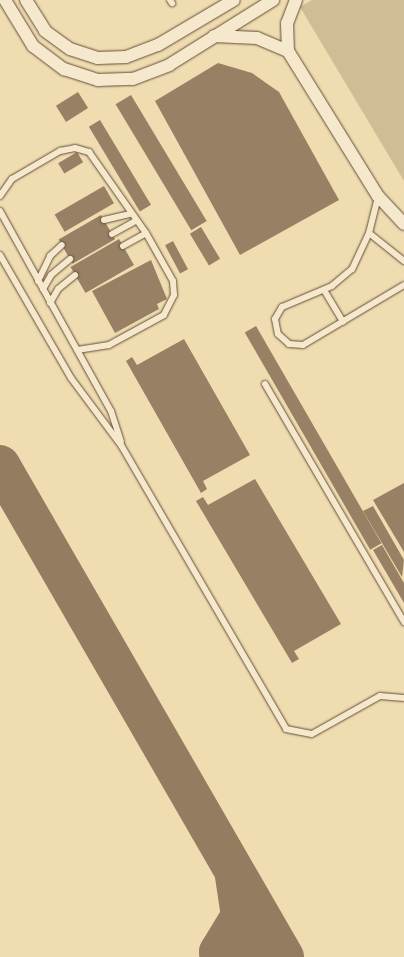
<!DOCTYPE html>
<style>
body{margin:0}
#map{position:relative;width:404px;height:957px;overflow:hidden;background:#f0dcb1;font-family:Vollkorn,serif}
div>[style]{position:absolute}
[style*='--x']{left:calc(var(--x)*1px);top:calc(var(--y)*1px);width:calc(var(--w)*1px);rotate:calc(var(--a)*1deg)}
.green>*{inset:0;background:#d0bc95}
.taxiway>*{height:40px;margin:-20px;padding:0 20px;transform-origin:20px;border-radius:20px;background:#937c60}
.building>*{inset:0;background:#978063;transform-origin:0 0}
.roads{filter:drop-shadow(0 0 1px #644d37) drop-shadow(0 0 1px #644d37)}
.service>*{height:6px;margin:-3px;padding:0 3px;transform-origin:3px;border-radius:3px;background:#f5e8cc}
.minor>*{height:12px;margin:-6px;padding:0 6px;transform-origin:6px;border-radius:6px;background:#f5e8cc}
span{translate:-50% -50%;white-space:nowrap;text-align:center;line-height:1.15;-webkit-text-stroke:5px #f5e8cc;paint-order:stroke}
</style>
<div id="map">
<div class="green">
<div style="clip-path:polygon(312px 0,404px 0,404px 181px,300px 7px)"></div>
</div>
<div class="taxiway">
<div style="--x:0;--y:465;--w:568;--a:60"></div>
<div style="--x:235;--y:876;--w:40;--a:81.5"></div>
<div style="--x:241;--y:916;--w:42;--a:121.4"></div>
<div style="--x:219;--y:952;--w:15;--a:-8"></div>
<div style="--x:234;--y:950;--w:34;--a:12"></div>
</div>
<div class="building">
<div style="clip-path:polygon(218px 63px,252px 73px,279px 92px,339px 200px,240px 255px,155px 101px)"></div>
<div style="left:78px;top:92px;width:19px;height:26px;rotate:58deg"></div>
<div style="left:131px;top:95px;width:147px;height:18px;rotate:59deg"></div>
<div style="left:100px;top:120px;width:99px;height:13px;rotate:59deg"></div>
<div style="left:77px;top:152px;width:12px;height:22px;rotate:59deg"></div>
<div style="left:104px;top:186px;width:20px;height:57px;rotate:60deg"></div>
<div style="left:101px;top:215px;width:28px;height:49px;rotate:60deg"></div>
<div style="left:201px;top:227px;width:37px;height:13px;rotate:59deg"></div>
<div style="left:119px;top:239px;width:30px;height:56px;rotate:60deg"></div>
<div style="left:173px;top:241px;width:32px;height:9px;rotate:62deg"></div>
<div style="clip-path:polygon(151px 260px,167px 299px,157px 304px,159px 309px,115px 333px,92px 291px)"></div>
<div style="left:256px;top:326px;width:251px;height:13px;rotate:60deg"></div>
<div style="clip-path:polygon(184px 339px,250px 455px,203px 481px,207px 489px,201px 493px,126px 361px,132px 357px,137px 365px)"></div>
<div style="clip-path:polygon(255px 479px,341px 624px,294px 651px,299px 659px,292px 663px,196px 501px,203px 497px,208px 505px)"></div>
<div style="clip-path:polygon(404px 483px,404px 552px,373px 500px)"></div>
<div style="clip-path:polygon(373px 506px,404px 560px,402px 577px,363px 511px)"></div>
<div style="clip-path:polygon(382px 545px,404px 583px,404px 603px,373px 550px)"></div>
</div>
<div class="roads">
<div class="service">
<div style="--x:170;--y:0;--w:4;--a:56"></div>
<div style="--x:0;--y:196;--w:21;--a:-55"></div>
<div style="--x:12;--y:179;--w:56;--a:-30.3"></div>
<div style="--x:60;--y:151;--w:15;--a:-11"></div>
<div style="--x:75;--y:148;--w:15;--a:16"></div>
<div style="--x:89;--y:152;--w:99;--a:54.9"></div>
<div style="--x:146;--y:233;--w:55;--a:60.6"></div>
<div style="--x:173;--y:281;--w:14;--a:86"></div>
<div style="--x:174;--y:295;--w:22;--a:117"></div>
<div style="--x:164;--y:315;--w:63;--a:151.4"></div>
<div style="--x:109;--y:345;--w:32;--a:171"></div>
<div style="--x:378;--y:197;--w:37;--a:104"></div>
<div style="--x:369;--y:233;--w:40;--a:115"></div>
<div style="--x:352;--y:269;--w:26;--a:140"></div>
<div style="--x:332;--y:286;--w:54;--a:157.2"></div>
<div style="--x:282;--y:307;--w:14;--a:120"></div>
<div style="--x:275;--y:319;--w:15;--a:79"></div>
<div style="--x:278;--y:334;--w:15;--a:42"></div>
<div style="--x:289;--y:344;--w:14;--a:4"></div>
<div style="--x:303;--y:345;--w:117;--a:-30.7"></div>
<div style="--x:0;--y:211;--w:229;--a:61"></div>
<div style="--x:111;--y:411;--w:32;--a:72"></div>
<div style="--x:104;--y:220;--w:27;--a:-13"></div>
<div style="--x:369;--y:233;--w:45;--a:38.7"></div>
<div style="--x:112;--y:234;--w:26;--a:-29"></div>
<div style="--x:123;--y:246;--w:26;--a:-29"></div>
<div style="--x:0;--y:255;--w:142;--a:60"></div>
<div style="--x:71;--y:378;--w:84;--a:53.3"></div>
<div style="--x:121;--y:445;--w:328;--a:59.8"></div>
<div style="--x:286;--y:729;--w:26;--a:11"></div>
<div style="--x:312;--y:734;--w:78;--a:-29.2"></div>
<div style="--x:380;--y:696;--w:24;--a:5"></div>
<div style="--x:38;--y:281;--w:28;--a:-64"></div>
<div style="--x:50;--y:256;--w:16;--a:-43"></div>
<div style="--x:43;--y:289;--w:16;--a:-60"></div>
<div style="--x:51;--y:275;--w:25;--a:-40"></div>
<div style="--x:324;--y:290;--w:37;--a:59"></div>
<div style="--x:50;--y:303;--w:16;--a:-60"></div>
<div style="--x:58;--y:289;--w:22;--a:-39"></div>
<div style="--x:265;--y:384;--w:276;--a:59.7"></div>
</div>
<div class="minor">
<div style="--x:5;--y:0;--w:54;--a:58.7"></div>
<div style="--x:33;--y:46;--w:39;--a:37"></div>
<div style="--x:64;--y:69;--w:36;--a:18"></div>
<div style="--x:98;--y:80;--w:35;--a:-2"></div>
<div style="--x:133;--y:79;--w:39;--a:-21"></div>
<div style="--x:169;--y:65;--w:123;--a:-32"></div>
<div style="--x:26;--y:0;--w:36;--a:58"></div>
<div style="--x:45;--y:31;--w:31;--a:36"></div>
<div style="--x:70;--y:49;--w:29;--a:18"></div>
<div style="--x:98;--y:58;--w:28;--a:-2"></div>
<div style="--x:126;--y:57;--w:34;--a:-21"></div>
<div style="--x:158;--y:45;--w:88;--a:-30.6"></div>
<div style="--x:296;--y:0;--w:25;--a:111"></div>
<div style="--x:287;--y:23;--w:28;--a:88"></div>
<div style="--x:288;--y:51;--w:171;--a:58.2"></div>
<div style="--x:378;--y:196;--w:38;--a:47"></div>
<div style="--x:214;--y:36;--w:43;--a:2.7"></div>
<div style="--x:257;--y:38;--w:34;--a:23"></div>
</div>
</div>
</div>
